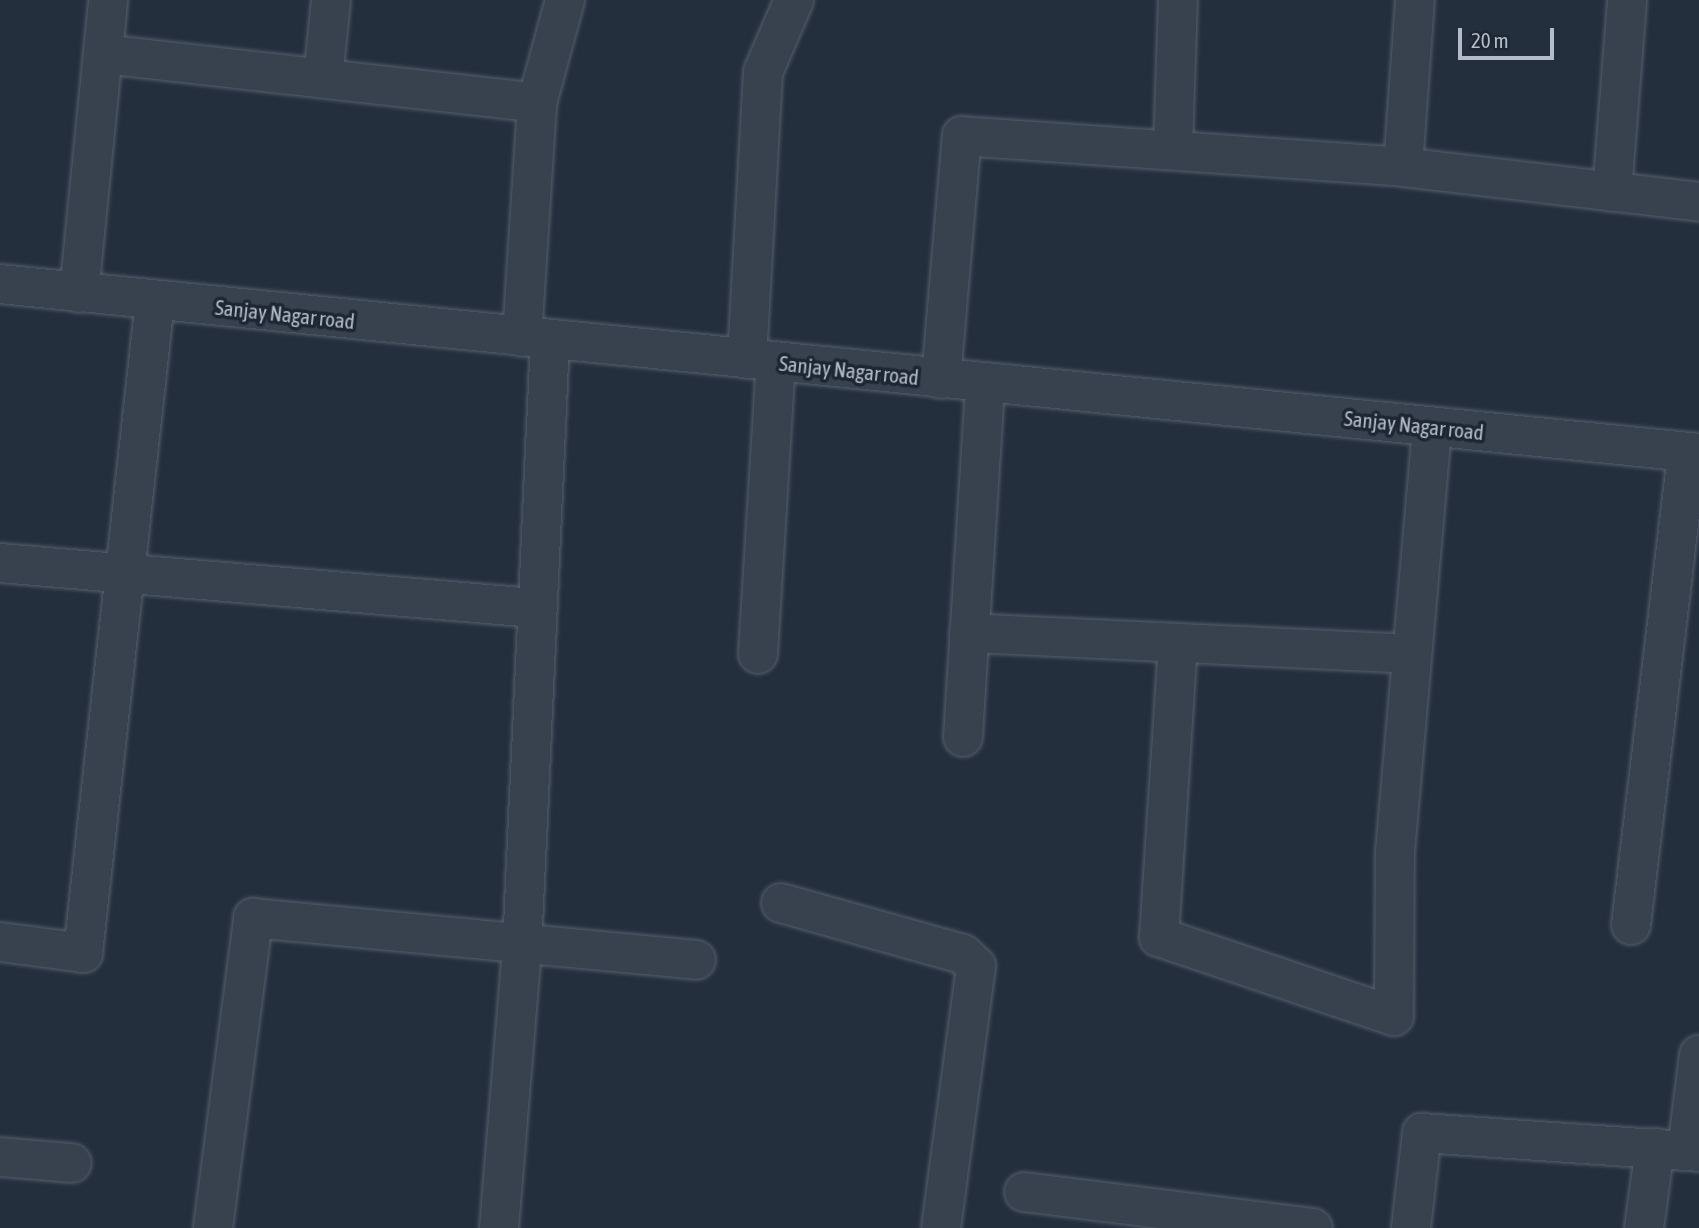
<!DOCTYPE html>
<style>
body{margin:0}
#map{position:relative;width:1699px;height:1228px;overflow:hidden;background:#242f3e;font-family:"Asap Condensed",sans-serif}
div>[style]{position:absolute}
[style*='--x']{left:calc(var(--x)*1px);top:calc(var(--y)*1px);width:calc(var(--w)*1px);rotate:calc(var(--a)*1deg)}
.roads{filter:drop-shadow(0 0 2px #565f6c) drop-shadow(0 0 2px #565f6c)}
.minor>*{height:38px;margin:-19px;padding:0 19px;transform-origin:19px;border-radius:19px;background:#38414e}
span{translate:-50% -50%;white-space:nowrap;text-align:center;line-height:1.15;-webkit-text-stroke:7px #1d2633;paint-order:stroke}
.street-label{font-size:21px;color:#b4bcc9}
.scale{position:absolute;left:1458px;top:28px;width:96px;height:32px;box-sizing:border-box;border:4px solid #b4bcc9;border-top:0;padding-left:9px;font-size:21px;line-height:24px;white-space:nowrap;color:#b4bcc9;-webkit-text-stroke:5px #1d2633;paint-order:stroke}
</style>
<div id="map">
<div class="roads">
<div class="minor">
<div style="--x:103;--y:54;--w:437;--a:6.4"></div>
<div style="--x:323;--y:78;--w:78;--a:-84.1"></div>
<div style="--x:1173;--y:149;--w:149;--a:-88.1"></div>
<div style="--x:1403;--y:167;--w:167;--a:-85.9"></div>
<div style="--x:1612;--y:192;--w:193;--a:-85.5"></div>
<div style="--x:0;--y:284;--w:1707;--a:5.68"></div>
<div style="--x:79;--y:293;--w:294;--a:-84.3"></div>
<div style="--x:522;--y:337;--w:234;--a:-86.3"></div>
<div style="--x:537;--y:103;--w:107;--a:-74.8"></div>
<div style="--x:747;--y:359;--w:287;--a:-86.8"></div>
<div style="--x:763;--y:72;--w:78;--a:-66.7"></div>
<div style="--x:941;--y:379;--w:244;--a:-85.1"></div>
<div style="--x:962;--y:136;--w:442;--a:4"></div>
<div style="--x:1403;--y:167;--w:298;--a:6.7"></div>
<div style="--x:0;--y:563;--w:537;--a:4.81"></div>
<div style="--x:969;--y:633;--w:443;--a:2.7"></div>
<div style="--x:1178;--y:643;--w:295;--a:93.7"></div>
<div style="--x:1159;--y:937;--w:248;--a:18.6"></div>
<div style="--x:1394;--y:1016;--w:164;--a:-89.7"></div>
<div style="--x:1395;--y:852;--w:427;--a:-85"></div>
<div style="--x:758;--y:654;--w:293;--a:-86.5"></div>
<div style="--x:963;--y:737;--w:355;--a:-86.4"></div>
<div style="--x:781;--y:903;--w:189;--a:15.7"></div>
<div style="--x:963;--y:954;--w:18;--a:43"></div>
<div style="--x:976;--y:966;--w:264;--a:97.6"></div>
<div style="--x:1631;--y:925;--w:476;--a:-83.2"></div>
<div style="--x:0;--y:942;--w:84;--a:7.5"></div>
<div style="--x:83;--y:953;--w:656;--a:-83.7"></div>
<div style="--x:1687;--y:1150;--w:96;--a:-82.8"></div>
<div style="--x:0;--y:1157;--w:72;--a:4.8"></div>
<div style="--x:1024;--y:1192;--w:291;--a:7.1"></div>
<div style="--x:213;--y:1228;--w:313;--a:-82.6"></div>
<div style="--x:253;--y:918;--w:445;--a:5.4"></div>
<div style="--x:499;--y:1228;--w:281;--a:-85.3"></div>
<div style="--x:522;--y:948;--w:609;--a:-87.36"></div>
<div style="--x:1411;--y:1228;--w:96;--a:-83.4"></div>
<div style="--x:1422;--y:1133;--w:278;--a:3.9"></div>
<div style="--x:1644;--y:1228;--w:81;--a:-82.2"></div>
</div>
</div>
<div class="street-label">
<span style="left:285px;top:314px;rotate:6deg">Sanjay Nagar road</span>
<span style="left:849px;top:370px;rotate:6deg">Sanjay Nagar road</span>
<span style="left:1414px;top:425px;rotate:6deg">Sanjay Nagar road</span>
</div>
<div class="scale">20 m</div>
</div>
